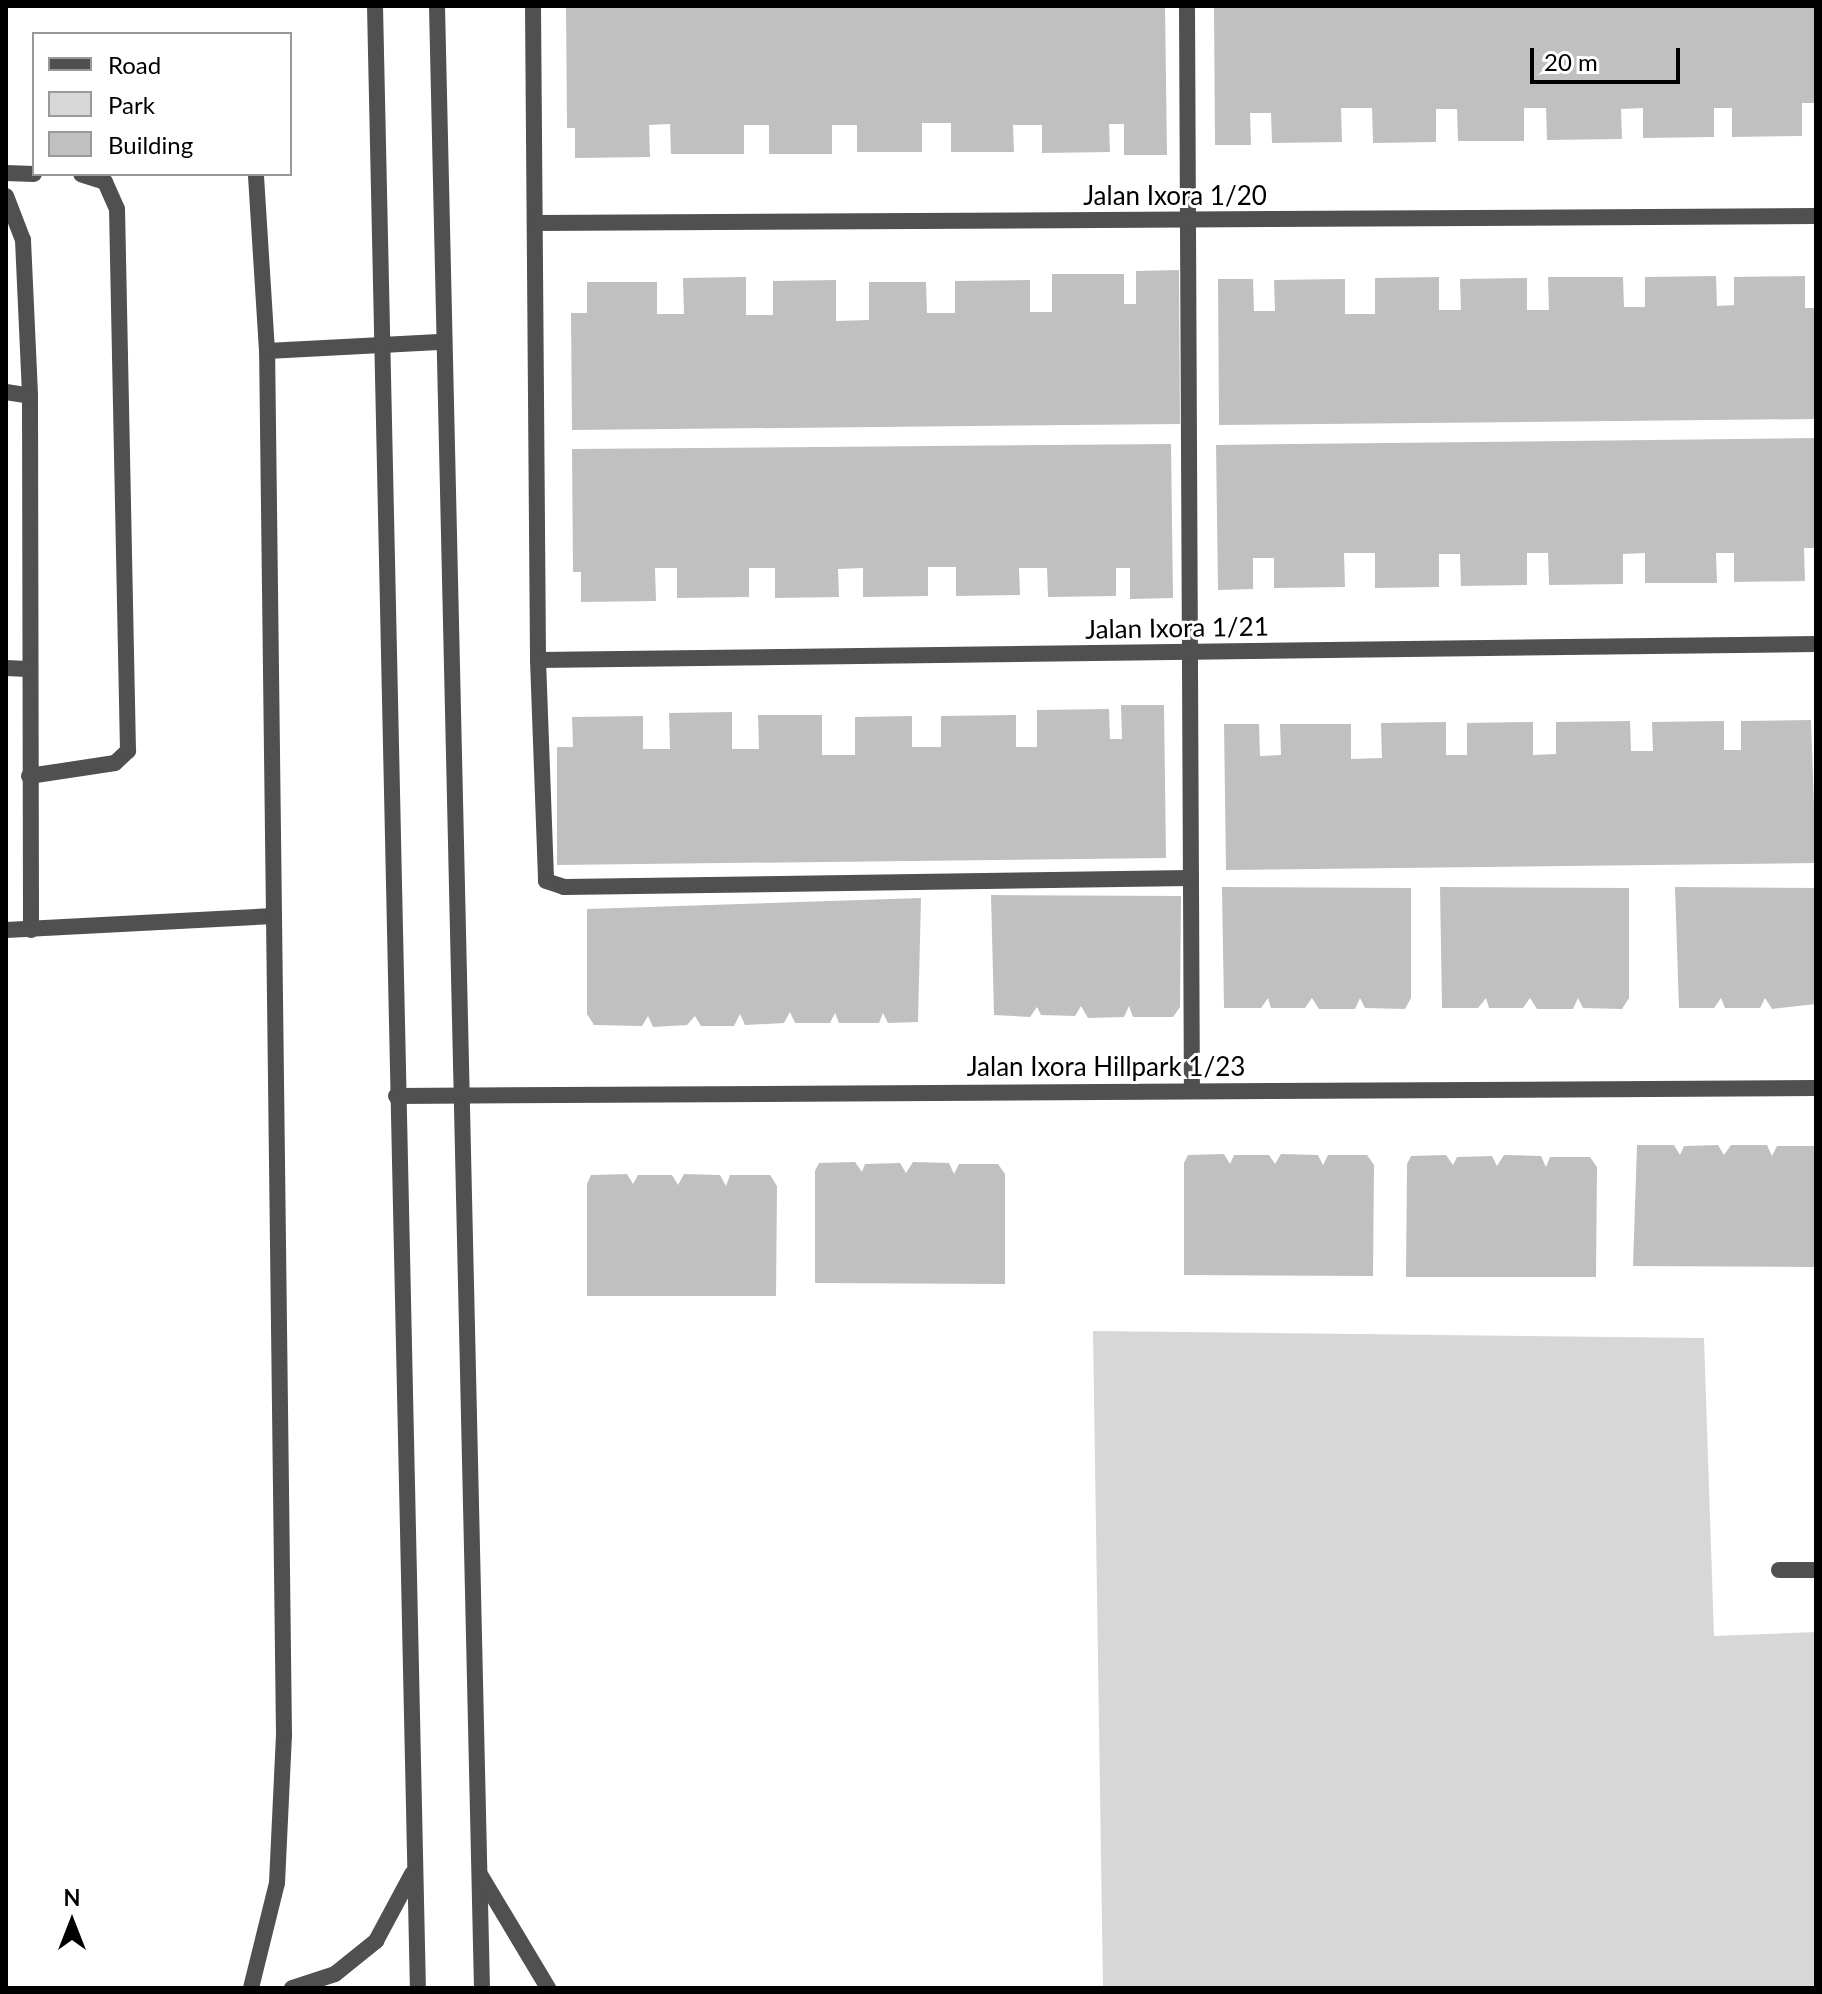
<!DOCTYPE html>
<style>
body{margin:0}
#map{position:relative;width:1822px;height:1994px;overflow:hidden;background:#fff;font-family:Lato,sans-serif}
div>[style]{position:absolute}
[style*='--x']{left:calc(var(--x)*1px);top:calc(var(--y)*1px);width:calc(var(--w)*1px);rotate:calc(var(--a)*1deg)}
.green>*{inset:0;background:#d7d7d7}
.building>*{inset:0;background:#c0c0c0}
.service>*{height:16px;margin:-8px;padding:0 8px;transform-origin:8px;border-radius:8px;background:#505050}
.minor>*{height:16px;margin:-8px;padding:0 8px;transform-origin:8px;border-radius:8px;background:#505050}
span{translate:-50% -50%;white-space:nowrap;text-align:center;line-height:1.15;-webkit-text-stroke:6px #fff;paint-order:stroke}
.street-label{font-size:26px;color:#000}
.frame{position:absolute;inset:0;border:8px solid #000;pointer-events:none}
.legend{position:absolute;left:32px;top:32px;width:260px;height:144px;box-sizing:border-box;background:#fff;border:2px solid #999;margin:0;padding:10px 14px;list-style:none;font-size:24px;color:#000}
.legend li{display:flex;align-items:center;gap:16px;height:40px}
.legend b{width:40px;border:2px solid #999}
.north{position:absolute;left:32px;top:1882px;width:80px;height:80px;-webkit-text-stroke:6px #fff;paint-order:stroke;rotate:0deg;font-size:22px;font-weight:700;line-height:32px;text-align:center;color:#000}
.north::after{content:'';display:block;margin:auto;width:28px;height:36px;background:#000;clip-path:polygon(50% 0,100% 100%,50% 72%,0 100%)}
.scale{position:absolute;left:1530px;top:48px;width:150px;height:36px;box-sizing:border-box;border:4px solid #000;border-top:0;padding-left:10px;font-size:24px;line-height:28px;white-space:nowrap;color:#000;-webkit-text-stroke:6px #fff;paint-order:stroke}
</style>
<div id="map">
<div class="green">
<div style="clip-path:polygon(1093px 1331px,1704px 1338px,1714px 1636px,1816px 1632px,1816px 1988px,1103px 1988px)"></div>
</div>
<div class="building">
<div style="clip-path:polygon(566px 6px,1165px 6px,1167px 155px,1124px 155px,1124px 124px,1109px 124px,1110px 152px,1042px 153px,1042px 125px,1013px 125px,1014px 152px,951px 152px,951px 123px,922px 123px,922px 152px,857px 152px,857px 125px,832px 125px,832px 154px,769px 154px,769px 125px,744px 125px,744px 154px,671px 154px,670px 124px,649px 125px,650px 157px,575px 158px,575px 128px,567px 128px)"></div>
<div style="clip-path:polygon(1214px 6px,1816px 6px,1816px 103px,1802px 103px,1802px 136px,1732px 137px,1732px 108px,1714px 108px,1714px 137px,1643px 138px,1643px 108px,1621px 109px,1622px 139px,1547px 140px,1546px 108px,1524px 108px,1524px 141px,1458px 141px,1457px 109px,1436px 109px,1436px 142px,1373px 143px,1372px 108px,1341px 108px,1342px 142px,1272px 143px,1271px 113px,1250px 113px,1251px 145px,1215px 145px)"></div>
<div style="clip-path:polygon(1179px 270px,1180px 424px,572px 430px,571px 313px,587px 313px,587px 282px,657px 282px,657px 314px,684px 314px,683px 278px,746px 277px,746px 315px,773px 315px,773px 281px,836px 280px,836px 321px,869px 320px,869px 282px,926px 282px,927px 313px,955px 313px,955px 281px,1030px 280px,1030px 312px,1052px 312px,1052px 274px,1124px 274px,1124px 304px,1136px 304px,1136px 271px)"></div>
<div style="clip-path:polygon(1716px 276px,1717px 306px,1734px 305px,1734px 277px,1805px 276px,1805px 308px,1816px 308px,1816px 419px,1219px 425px,1218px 279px,1253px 279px,1254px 311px,1275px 311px,1274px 280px,1345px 279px,1345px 314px,1375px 314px,1375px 278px,1439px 277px,1439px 310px,1461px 310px,1460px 279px,1527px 278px,1527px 310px,1549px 310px,1548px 277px,1623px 277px,1624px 307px,1645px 307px,1645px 277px)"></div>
<div style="clip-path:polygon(1816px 438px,1816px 548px,1804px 548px,1805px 581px,1734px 582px,1734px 553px,1716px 553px,1717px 583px,1645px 583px,1645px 553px,1623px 554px,1623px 584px,1549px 585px,1548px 553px,1527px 553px,1527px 585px,1461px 586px,1460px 554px,1439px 554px,1439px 587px,1375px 588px,1375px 553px,1344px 553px,1345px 587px,1274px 588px,1274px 558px,1253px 558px,1253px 589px,1218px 590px,1216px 445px)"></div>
<div style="clip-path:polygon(1171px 444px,1173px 598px,1130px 599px,1130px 568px,1116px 568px,1116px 596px,1048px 597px,1047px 568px,1019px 568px,1020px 595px,956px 596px,956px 567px,928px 567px,928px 596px,863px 597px,863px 568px,838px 569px,839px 597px,775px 598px,775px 568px,749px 568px,749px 597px,677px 598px,677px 568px,655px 568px,656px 601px,581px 602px,581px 572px,573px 572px,572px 449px)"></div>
<div style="clip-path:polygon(1121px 705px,1164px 705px,1166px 858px,557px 865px,557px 747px,573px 747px,572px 717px,643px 716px,643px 749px,670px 749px,669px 713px,732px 712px,732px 749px,759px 749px,758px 715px,822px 715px,822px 755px,855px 755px,855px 717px,912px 716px,912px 747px,941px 747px,941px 716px,1016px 715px,1016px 747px,1037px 747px,1037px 710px,1109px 709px,1110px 739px,1122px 739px)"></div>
<div style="clip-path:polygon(1811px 720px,1816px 863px,1226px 870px,1224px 724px,1259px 724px,1260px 756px,1281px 755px,1280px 724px,1351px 724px,1351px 759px,1382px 758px,1381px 723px,1446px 722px,1446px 755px,1467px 755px,1467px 723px,1533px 722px,1533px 755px,1556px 754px,1556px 722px,1630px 721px,1631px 751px,1653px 751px,1652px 722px,1724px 721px,1724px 750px,1741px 750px,1741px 721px)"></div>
<div style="clip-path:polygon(1222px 887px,1411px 888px,1411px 998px,1405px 1009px,1365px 1008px,1360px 998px,1355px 1009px,1319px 1009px,1312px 998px,1305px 1008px,1271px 1008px,1268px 998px,1261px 1008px,1224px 1008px)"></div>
<div style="clip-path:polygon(1440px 887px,1629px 888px,1629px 998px,1622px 1009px,1583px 1008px,1578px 998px,1573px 1009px,1537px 1009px,1530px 998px,1523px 1008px,1489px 1008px,1486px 998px,1478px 1008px,1442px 1008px)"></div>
<div style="clip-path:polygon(1675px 887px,1816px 888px,1816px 1004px,1772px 1009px,1765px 998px,1760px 1008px,1725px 1008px,1721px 998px,1714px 1008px,1679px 1008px)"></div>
<div style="clip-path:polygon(991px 895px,1181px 896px,1180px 1007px,1173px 1017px,1133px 1017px,1129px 1006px,1124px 1017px,1088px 1018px,1081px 1006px,1075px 1016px,1041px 1015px,1037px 1007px,1030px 1017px,994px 1015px)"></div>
<div style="clip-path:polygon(921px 898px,918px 1022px,888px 1023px,883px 1013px,879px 1023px,839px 1023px,835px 1013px,830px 1023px,795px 1023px,790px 1012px,784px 1023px,745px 1025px,740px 1014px,734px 1026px,701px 1026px,695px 1016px,687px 1025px,653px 1027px,648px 1016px,642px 1026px,594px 1025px,587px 1014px,587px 909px)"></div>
<div style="clip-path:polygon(1637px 1145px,1674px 1145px,1680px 1155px,1684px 1146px,1718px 1145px,1724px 1155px,1731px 1145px,1767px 1145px,1772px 1156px,1777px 1146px,1816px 1146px,1816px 1267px,1633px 1266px)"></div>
<div style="clip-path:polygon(1224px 1154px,1230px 1164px,1234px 1155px,1269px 1155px,1275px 1164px,1281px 1154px,1318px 1155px,1323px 1165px,1328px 1155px,1367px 1155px,1374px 1165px,1373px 1276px,1184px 1275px,1184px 1163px,1188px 1155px)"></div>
<div style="clip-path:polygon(1446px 1155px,1453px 1165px,1457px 1157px,1492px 1156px,1497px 1166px,1504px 1155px,1541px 1156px,1546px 1167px,1550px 1157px,1590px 1157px,1597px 1167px,1596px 1277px,1406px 1277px,1407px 1164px,1411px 1156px)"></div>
<div style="clip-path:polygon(855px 1162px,862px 1172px,865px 1164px,900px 1163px,906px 1173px,913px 1162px,949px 1163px,954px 1174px,959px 1164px,998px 1164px,1005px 1174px,1005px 1284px,815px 1283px,815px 1171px,819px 1163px)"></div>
<div style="clip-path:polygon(627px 1174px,633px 1184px,638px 1175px,672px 1175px,678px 1185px,684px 1174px,720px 1175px,726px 1186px,730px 1175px,770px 1175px,777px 1186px,776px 1296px,587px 1296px,587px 1184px,591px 1175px)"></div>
</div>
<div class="service">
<div style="--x:1187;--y:6;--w:1085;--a:89.74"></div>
<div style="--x:6;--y:173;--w:28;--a:2"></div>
<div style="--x:6;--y:196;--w:47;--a:68.9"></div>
<div style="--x:23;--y:240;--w:156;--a:87.4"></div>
<div style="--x:30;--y:396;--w:534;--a:89.89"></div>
<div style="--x:267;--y:351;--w:172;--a:-3"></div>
<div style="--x:6;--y:392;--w:24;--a:9"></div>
<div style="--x:538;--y:660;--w:221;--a:87.9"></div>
<div style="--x:546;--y:881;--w:19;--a:18"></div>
<div style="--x:564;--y:887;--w:627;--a:-0.82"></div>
<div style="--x:6;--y:668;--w:21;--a:3"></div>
<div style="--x:29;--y:776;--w:87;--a:-8.6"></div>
<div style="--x:115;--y:763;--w:18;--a:-43"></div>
<div style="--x:128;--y:751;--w:542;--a:-91.16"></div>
<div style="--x:117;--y:209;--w:30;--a:-114"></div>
<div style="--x:105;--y:182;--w:25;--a:-162"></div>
<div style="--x:6;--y:930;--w:263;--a:-3"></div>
<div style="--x:251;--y:1988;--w:108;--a:-76.1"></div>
<div style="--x:277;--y:1883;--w:148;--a:-87.3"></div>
<div style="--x:284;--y:1735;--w:1384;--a:-90.7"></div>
<div style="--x:267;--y:351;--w:177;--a:-93.6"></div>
</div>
<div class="minor">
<div style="--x:375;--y:6;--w:1982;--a:88.76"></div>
<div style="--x:437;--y:6;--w:1983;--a:88.7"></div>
<div style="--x:533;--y:6;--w:654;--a:89.56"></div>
<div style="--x:538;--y:660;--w:1278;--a:-0.72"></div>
<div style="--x:535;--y:223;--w:1281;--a:-0.31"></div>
<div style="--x:396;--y:1096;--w:1420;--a:-0.32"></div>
<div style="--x:1779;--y:1570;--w:37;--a:0"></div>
<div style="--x:481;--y:1876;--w:131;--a:59.1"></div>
<div style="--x:292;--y:1988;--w:45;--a:-18"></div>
<div style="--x:335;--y:1974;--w:53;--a:-38.8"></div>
<div style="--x:376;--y:1941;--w:76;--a:-61.8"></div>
</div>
<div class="street-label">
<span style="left:1175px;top:196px">Jalan Ixora 1/20</span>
<span style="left:1177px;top:628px;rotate:-1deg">Jalan Ixora 1/21</span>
<span style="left:1106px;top:1067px">Jalan Ixora Hillpark 1/23</span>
</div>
<div class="frame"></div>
<ul class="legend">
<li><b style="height:10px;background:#505050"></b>Road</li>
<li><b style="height:22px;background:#d7d7d7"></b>Park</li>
<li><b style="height:22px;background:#c0c0c0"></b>Building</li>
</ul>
<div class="north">N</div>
<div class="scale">20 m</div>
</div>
